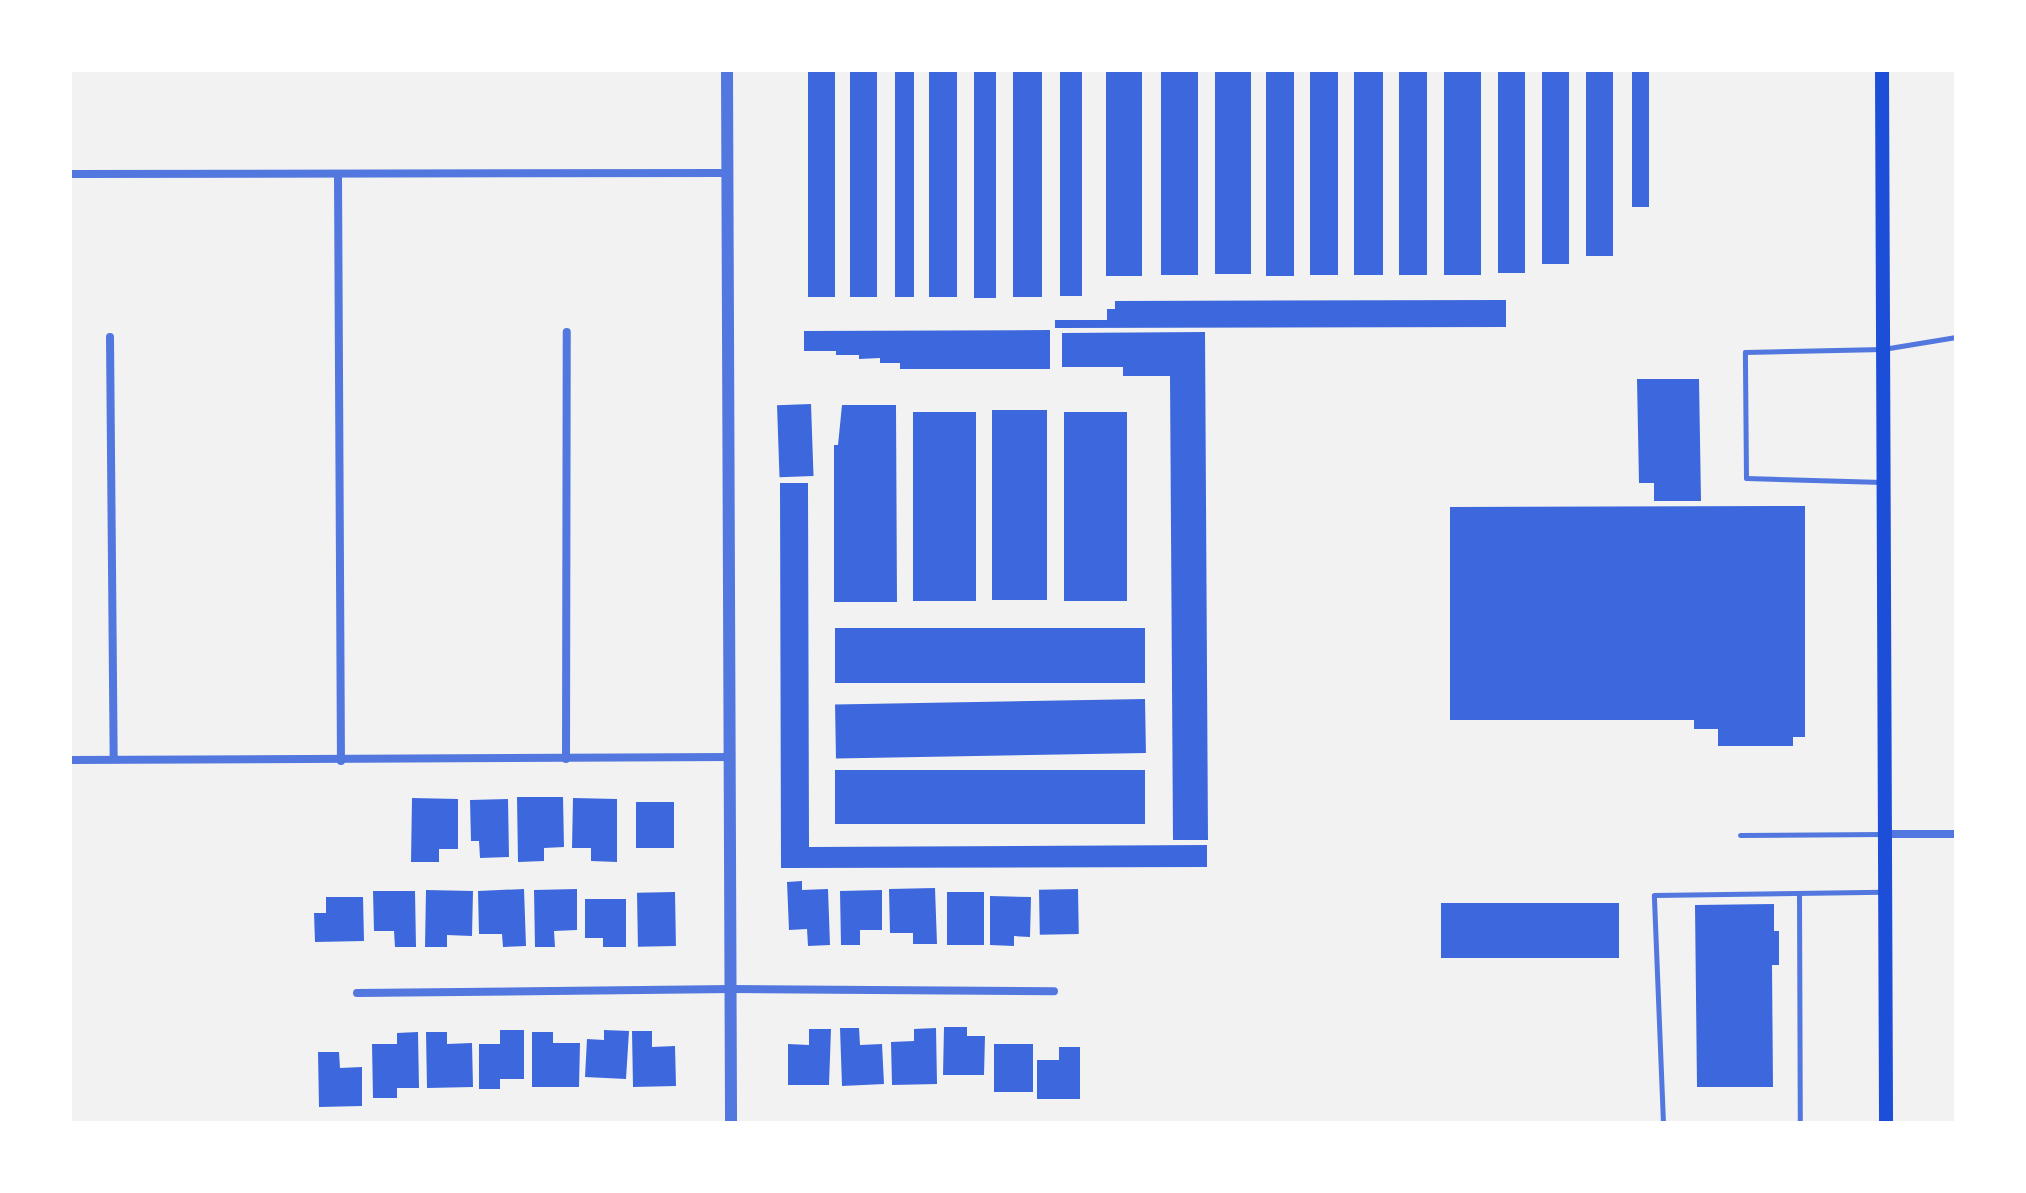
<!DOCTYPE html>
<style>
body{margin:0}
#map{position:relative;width:2026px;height:1193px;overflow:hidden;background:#f2f2f2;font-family:Helvetica,sans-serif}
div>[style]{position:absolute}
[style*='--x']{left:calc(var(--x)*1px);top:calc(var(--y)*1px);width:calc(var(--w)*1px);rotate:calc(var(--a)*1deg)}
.building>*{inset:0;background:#3d67dc;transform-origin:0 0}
.service>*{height:5px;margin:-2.5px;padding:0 2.5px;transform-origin:2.5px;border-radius:2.5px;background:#5277de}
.minor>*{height:8px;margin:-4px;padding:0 4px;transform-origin:4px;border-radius:4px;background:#5277de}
.tertiary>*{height:12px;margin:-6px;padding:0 6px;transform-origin:6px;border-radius:6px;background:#5277de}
.secondary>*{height:14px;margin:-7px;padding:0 7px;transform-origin:7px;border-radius:7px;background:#1d4ed8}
span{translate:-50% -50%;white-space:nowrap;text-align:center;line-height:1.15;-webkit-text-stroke:6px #fff;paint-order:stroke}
.frame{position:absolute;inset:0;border:72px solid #fff;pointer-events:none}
</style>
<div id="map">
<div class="building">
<div style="left:808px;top:70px;width:27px;height:227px"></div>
<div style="left:850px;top:70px;width:27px;height:227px"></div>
<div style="left:895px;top:70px;width:19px;height:227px"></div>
<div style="left:929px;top:70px;width:28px;height:227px"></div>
<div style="left:974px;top:70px;width:22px;height:228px"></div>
<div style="left:1013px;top:70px;width:29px;height:227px"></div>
<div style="left:1060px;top:70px;width:22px;height:226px"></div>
<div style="left:1106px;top:70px;width:36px;height:206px"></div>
<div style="left:1161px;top:70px;width:37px;height:205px"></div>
<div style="left:1215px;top:70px;width:36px;height:204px"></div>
<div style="left:1266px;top:70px;width:28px;height:206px"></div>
<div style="left:1310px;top:70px;width:28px;height:205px"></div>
<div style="left:1354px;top:70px;width:29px;height:205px"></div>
<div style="left:1399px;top:70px;width:28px;height:205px"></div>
<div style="left:1444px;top:70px;width:37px;height:205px"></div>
<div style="left:1498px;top:70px;width:27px;height:203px"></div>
<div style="left:1542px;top:70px;width:27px;height:194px"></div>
<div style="left:1586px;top:70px;width:27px;height:186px"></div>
<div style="left:1632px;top:70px;width:17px;height:137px"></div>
<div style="clip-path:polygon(1506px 300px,1506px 327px,1055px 328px,1055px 320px,1107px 320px,1107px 309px,1115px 309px,1115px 301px)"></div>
<div style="clip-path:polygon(1050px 330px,1050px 369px,900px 369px,900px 363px,880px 363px,880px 358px,859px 359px,859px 355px,836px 355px,836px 351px,804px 351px,804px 331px)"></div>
<div style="clip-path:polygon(1205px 332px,1208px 840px,1173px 840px,1170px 376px,1123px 376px,1123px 367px,1062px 367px,1062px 333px)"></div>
<div style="clip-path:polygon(1637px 379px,1699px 379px,1701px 501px,1654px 501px,1654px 483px,1639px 483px)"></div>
<div style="left:811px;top:404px;width:72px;height:34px;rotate:88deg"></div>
<div style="clip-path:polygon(842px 405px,896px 405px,897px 602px,834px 602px,834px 445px,838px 445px)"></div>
<div style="left:1047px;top:410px;width:190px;height:55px;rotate:90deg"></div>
<div style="left:913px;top:412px;width:63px;height:189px"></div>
<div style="left:1064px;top:412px;width:63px;height:189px"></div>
<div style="clip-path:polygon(780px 483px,808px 483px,809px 847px,1207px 845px,1207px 867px,781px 868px)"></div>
<div style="clip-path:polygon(1805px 506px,1805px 737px,1793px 737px,1793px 746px,1718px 746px,1718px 729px,1694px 729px,1694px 720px,1450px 720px,1450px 507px)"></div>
<div style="left:1145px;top:628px;width:55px;height:310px;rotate:90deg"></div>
<div style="left:1145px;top:699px;width:54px;height:310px;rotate:89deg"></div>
<div style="left:1145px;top:770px;width:54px;height:310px;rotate:90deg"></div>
<div style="clip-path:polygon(517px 797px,563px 797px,564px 847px,544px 848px,544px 861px,518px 862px)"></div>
<div style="clip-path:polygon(412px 798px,458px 799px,458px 849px,439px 849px,439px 862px,411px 862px)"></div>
<div style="clip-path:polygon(573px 798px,617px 799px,617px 862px,591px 861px,591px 848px,572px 848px)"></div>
<div style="clip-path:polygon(508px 799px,509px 857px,480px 858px,479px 841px,471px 841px,470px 800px)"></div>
<div style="left:636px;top:802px;width:38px;height:46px"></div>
<div style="clip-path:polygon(802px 881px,802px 890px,828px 889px,830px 945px,808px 946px,807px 929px,789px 930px,787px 882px)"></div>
<div style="clip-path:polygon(935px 888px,937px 944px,913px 944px,913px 933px,890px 933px,889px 889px)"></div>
<div style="clip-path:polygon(524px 889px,526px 946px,503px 947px,502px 934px,479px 934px,478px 891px)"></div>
<div style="clip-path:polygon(577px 889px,577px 930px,554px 931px,555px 947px,535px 947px,534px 890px)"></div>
<div style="left:1078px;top:889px;width:45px;height:39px;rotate:89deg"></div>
<div style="clip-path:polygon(426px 890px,473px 891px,472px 936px,447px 935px,447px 947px,425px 947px)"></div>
<div style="clip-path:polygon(882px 890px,882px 930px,860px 930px,860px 945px,841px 945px,840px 891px)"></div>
<div style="clip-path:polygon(373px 891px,415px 891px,416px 947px,395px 947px,394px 931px,374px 931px)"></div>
<div style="left:675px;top:892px;width:54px;height:38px;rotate:89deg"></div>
<div style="left:947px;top:892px;width:37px;height:53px"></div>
<div style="clip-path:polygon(990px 896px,1031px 897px,1030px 937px,1014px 936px,1014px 946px,990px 945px)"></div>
<div style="clip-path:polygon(326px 897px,363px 897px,364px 941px,315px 942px,314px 913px,326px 913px)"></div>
<div style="clip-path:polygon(585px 899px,626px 899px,626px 947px,603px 947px,603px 938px,585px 938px)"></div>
<div style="left:1619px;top:903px;width:55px;height:178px;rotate:90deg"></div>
<div style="clip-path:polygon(1774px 904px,1774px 931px,1779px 931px,1779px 965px,1772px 965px,1773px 1087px,1697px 1087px,1695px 905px)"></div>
<div style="clip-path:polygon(944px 1027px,967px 1027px,967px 1036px,985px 1036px,984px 1075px,943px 1075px)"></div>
<div style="clip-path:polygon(840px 1028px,859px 1028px,860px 1045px,882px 1044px,884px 1084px,842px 1086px)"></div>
<div style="clip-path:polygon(936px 1028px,937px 1084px,892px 1085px,891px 1042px,914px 1041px,914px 1029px)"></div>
<div style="clip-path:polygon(809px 1029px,831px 1029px,829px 1085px,788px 1085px,788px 1044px,809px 1045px)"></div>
<div style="clip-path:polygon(500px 1030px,524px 1030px,524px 1079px,500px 1079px,500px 1089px,479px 1089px,479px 1044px,500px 1044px)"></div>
<div style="clip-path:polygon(604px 1030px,629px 1031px,626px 1079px,585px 1077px,587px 1039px,604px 1040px)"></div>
<div style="clip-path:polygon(632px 1031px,652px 1031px,652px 1047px,675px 1046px,676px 1086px,633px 1087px)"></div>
<div style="clip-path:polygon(418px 1032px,419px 1088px,397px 1088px,397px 1098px,373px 1098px,372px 1044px,397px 1044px,397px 1033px)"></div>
<div style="clip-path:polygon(426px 1032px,447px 1032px,447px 1044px,472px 1043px,473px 1087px,427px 1088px)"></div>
<div style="clip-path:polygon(532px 1032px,553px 1032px,553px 1043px,580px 1043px,579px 1087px,532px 1087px)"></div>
<div style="left:994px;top:1044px;width:39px;height:48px"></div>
<div style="clip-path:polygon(1059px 1047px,1080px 1047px,1080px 1099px,1037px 1099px,1037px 1060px,1059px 1060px)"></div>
<div style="clip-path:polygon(318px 1052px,339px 1052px,340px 1068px,362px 1067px,362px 1106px,319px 1107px)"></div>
</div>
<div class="service">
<div style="--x:1882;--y:482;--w:136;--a:-178.3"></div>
<div style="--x:1746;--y:478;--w:126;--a:-90.5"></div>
<div style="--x:1745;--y:352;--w:138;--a:-1.2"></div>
<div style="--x:1883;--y:349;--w:74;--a:-9.3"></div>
<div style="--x:1740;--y:835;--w:143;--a:-0.4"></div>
<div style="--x:1799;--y:893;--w:230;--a:89.8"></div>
<div style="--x:1663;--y:1123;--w:228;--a:-92.3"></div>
<div style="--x:1654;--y:895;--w:229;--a:-0.8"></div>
</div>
<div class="minor">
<div style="--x:70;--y:174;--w:657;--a:-0.09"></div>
<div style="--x:338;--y:175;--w:586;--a:89.71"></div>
<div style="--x:110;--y:337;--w:422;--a:89.5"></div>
<div style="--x:566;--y:759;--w:427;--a:-89.9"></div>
<div style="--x:70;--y:760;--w:661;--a:-0.26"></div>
<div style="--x:1884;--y:834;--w:72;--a:0"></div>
<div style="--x:357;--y:993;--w:375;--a:-0.6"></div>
<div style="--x:732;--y:989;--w:322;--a:0.4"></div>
</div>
<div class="tertiary">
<div style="--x:727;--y:70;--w:1053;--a:89.78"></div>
</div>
<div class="secondary">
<div style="--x:1882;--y:70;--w:1053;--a:89.78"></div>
</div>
<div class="frame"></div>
</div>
